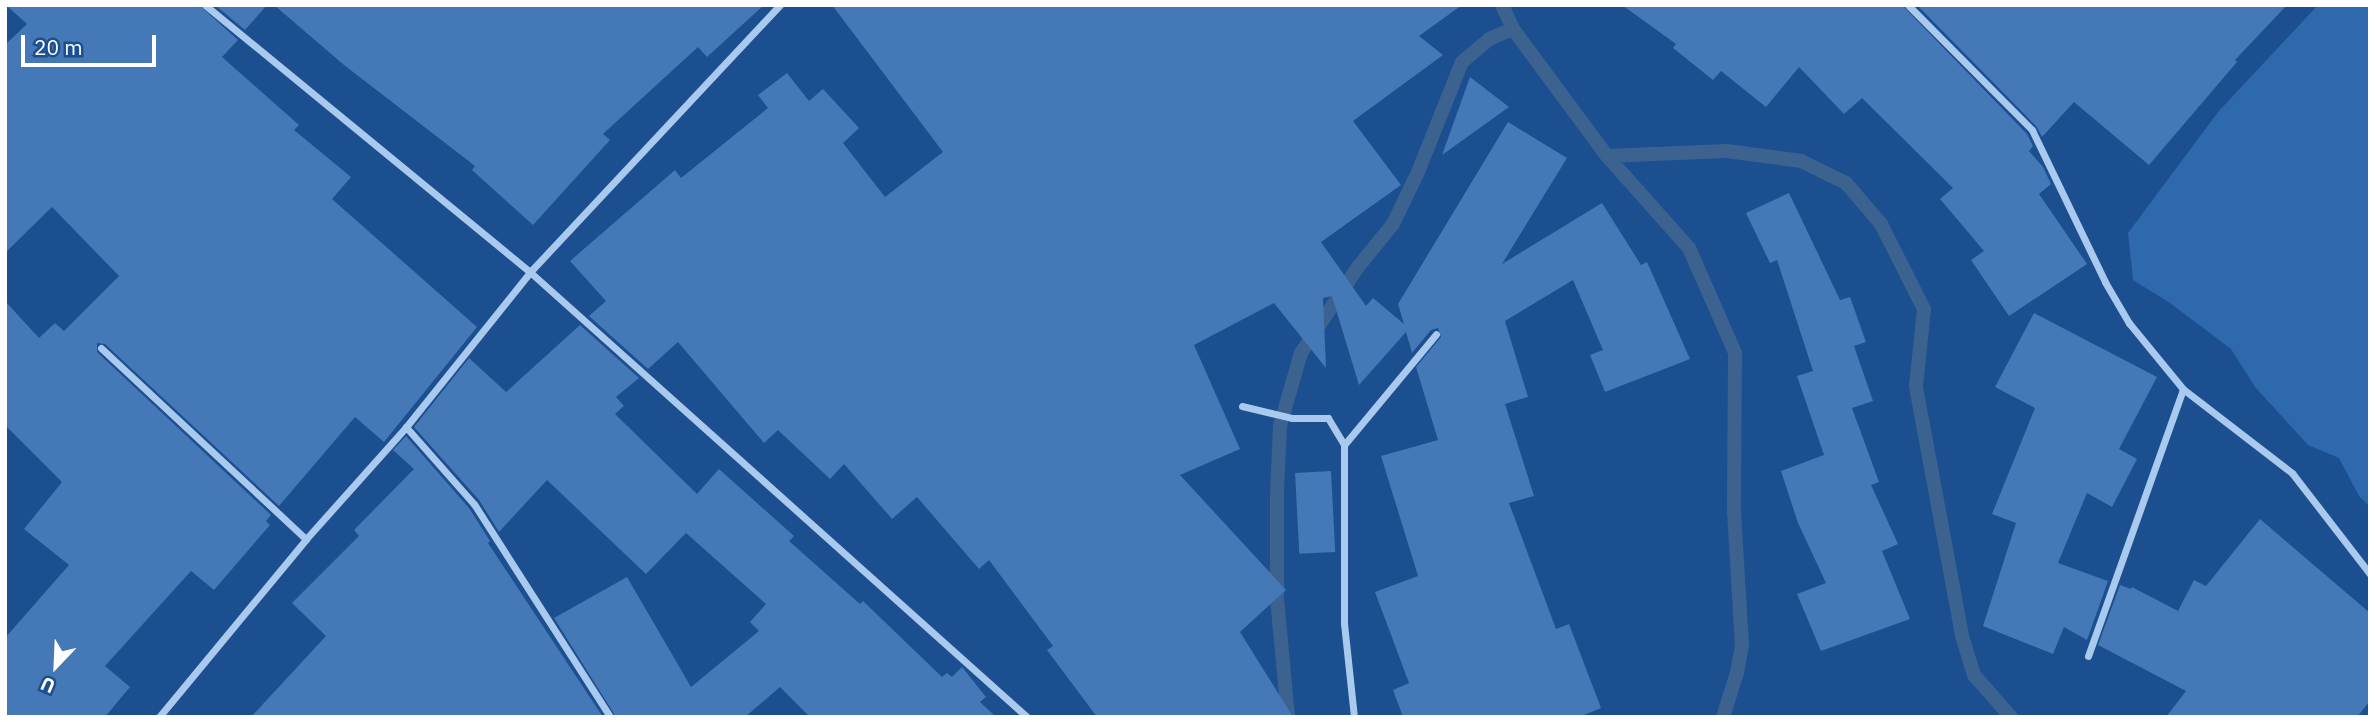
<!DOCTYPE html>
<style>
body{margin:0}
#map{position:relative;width:2375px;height:722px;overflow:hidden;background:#1b4f8f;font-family:"IBM Plex Sans",sans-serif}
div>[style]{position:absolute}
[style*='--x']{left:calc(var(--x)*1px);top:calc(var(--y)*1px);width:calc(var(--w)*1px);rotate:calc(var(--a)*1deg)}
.green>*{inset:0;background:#2e69ad}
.stream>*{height:14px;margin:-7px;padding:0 7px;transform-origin:7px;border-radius:7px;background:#3c6290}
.building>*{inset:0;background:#4478b7;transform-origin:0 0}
.minor>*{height:7px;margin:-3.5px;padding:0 3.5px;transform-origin:3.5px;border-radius:3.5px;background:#a9c9ee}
span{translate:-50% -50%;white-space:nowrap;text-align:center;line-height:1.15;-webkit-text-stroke:5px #1b4f8f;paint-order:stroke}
.frame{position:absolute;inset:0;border:7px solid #fff;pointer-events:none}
.north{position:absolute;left:21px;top:631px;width:70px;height:70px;-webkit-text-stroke:5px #1b4f8f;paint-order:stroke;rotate:203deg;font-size:19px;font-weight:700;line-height:28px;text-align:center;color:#fff}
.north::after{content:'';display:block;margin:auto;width:24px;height:32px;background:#fff;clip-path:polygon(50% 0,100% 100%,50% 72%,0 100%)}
.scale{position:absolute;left:21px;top:35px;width:135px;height:32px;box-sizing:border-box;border:4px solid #fff;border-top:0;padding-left:9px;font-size:21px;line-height:24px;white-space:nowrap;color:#fff;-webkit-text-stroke:5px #1b4f8f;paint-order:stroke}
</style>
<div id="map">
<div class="green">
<div style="clip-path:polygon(2318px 5px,2370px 5px,2370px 507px,2359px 496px,2339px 458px,2308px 445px,2255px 387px,2231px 349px,2170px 303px,2133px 280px,2128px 233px,2218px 112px)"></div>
</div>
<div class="stream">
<div style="--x:1502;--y:5;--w:26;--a:65"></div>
<div style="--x:1513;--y:29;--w:158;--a:53.5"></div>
<div style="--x:1607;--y:156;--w:123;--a:48.3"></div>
<div style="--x:1689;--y:248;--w:115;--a:66.3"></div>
<div style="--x:1735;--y:353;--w:158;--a:90.4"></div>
<div style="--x:1734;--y:511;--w:134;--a:86.6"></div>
<div style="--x:1742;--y:645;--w:28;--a:100"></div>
<div style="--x:1737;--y:673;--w:46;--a:107.7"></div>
<div style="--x:1607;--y:156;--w:120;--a:-2.4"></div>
<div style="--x:1727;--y:151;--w:75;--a:7.7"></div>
<div style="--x:1801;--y:161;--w:50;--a:26.1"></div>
<div style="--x:1846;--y:183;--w:54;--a:49.5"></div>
<div style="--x:1881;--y:224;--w:95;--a:63.2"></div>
<div style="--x:1924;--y:309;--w:78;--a:95.9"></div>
<div style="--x:1916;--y:387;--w:253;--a:79.5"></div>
<div style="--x:1962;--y:636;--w:41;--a:72.9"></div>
<div style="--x:1974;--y:675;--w:56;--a:48.6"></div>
<div style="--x:1288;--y:717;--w:120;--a:-95.3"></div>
<div style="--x:1277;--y:598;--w:106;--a:-90"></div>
<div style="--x:1277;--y:492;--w:66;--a:-87.4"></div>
<div style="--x:1280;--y:426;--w:76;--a:-74"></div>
<div style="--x:1301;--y:353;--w:103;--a:-56.5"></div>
<div style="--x:1358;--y:267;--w:55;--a:-50.9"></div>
<div style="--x:1393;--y:224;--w:58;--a:-64.3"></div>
<div style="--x:1418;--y:172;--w:118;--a:-68.2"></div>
<div style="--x:1462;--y:62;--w:35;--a:-40"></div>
<div style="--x:1489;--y:39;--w:26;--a:-23"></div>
</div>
<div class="building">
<div style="clip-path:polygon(6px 5px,199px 5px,238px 40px,222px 57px,299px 125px,294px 130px,351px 177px,332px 199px,477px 327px,384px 442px,355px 417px,279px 506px,105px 344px,97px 343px,97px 352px,271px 515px,266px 521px,270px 525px,214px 590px,191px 571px,105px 666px,130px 687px,105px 717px,5px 717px,5px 638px,69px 565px,24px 529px,62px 482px,5px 425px,5px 301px,39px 338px,55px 323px,64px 331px,119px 276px,52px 207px,5px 253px,5px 45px,27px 24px)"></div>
<div style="clip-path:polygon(215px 5px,267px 5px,245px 30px)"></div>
<div style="clip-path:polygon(274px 5px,764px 5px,707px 57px,698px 47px,603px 134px,610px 140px,533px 225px,472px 170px,475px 166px,344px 65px)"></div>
<div style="clip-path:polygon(832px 5px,1462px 5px,1419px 36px,1443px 55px,1353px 121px,1401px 185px,1321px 242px,1366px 306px,1373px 298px,1404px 324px,1398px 304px,1508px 122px,1567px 158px,1502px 264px,1602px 203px,1641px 265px,1647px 262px,1690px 359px,1605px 392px,1590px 355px,1603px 350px,1573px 280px,1505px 321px,1528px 397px,1505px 404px,1534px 496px,1509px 503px,1556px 629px,1569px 624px,1601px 708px,1579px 717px,1403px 717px,1393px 690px,1409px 683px,1375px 592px,1418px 576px,1381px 456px,1438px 440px,1416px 367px,1441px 337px,1438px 328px,1431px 330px,1412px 353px,1406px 332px,1359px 385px,1332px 296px,1323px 298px,1326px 368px,1274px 303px,1194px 345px,1240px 449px,1180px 475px,1286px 590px,1240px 632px,1293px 717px,1097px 717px,1047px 650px,1053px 646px,989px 560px,979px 569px,917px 497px,892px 519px,844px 464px,830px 479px,778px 430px,764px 443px,678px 342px,648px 369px,589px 316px,606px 301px,570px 261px,675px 170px,681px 178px,768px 108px,758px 95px,787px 73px,809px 101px,823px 89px,859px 128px,843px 143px,885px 197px,943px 152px)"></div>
<div style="clip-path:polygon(1622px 5px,1902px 5px,2027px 134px,2033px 146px,2029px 151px,2043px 167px,2051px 184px,2039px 194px,2087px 264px,2009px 316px,1971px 260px,1984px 251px,1940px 199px,1953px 188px,1862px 98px,1844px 114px,1799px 67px,1766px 107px,1721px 71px,1713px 80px,1673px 48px,1676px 44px)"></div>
<div style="clip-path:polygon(1917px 5px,2287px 5px,2235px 60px,2237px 62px,2149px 165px,2074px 102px,2042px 137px,2036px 126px)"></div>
<div style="clip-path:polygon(1470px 77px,1509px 107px,1442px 155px)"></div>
<div style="clip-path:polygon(1789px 193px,1840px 300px,1850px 297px,1866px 342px,1854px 346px,1873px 401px,1852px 408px,1879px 482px,1871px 485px,1898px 544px,1882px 551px,1910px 619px,1821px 651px,1797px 594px,1826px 583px,1798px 523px,1781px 471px,1824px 455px,1797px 376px,1813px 371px,1777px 260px,1770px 263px,1746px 213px)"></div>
<div style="clip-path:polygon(2034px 313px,2157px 377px,2119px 449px,2137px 459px,2112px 507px,2087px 493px,2058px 563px,2108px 581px,2087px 640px,2064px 627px,2053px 654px,1983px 626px,2016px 523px,1992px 514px,2035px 408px,1995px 387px)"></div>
<div style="clip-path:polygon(580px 325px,639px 378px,616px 397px,624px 406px,615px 414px,697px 494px,719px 469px,794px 536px,789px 541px,860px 604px,863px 601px,942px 677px,947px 673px,952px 677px,962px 667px,986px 697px,980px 702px,996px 717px,810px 717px,780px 687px,745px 717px,616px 717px,554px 618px,627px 577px,691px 687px,759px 631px,750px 622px,766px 604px,686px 533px,646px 574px,547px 480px,499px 532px,479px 500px,414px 427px,469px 358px,506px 392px)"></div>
<div style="clip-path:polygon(406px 436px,469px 508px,490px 541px,488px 543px,603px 717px,251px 717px,326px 636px,292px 603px,359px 536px,354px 530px,414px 469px,393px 450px)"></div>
<div style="left:1331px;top:471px;width:81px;height:36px;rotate:87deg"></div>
<div style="clip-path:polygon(2260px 519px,2370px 613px,2370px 701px,2357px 717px,2166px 717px,2186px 691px,2098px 645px,2120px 585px,2131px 589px,2132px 587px,2178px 611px,2194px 580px,2206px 586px)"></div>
</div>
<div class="minor">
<div style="--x:205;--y:5;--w:421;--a:39.4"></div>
<div style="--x:530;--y:272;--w:667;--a:41.84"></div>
<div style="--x:1908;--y:5;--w:176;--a:45.2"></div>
<div style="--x:2032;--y:130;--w:169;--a:64.3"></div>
<div style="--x:2105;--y:282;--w:48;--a:59.7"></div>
<div style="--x:2129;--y:323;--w:85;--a:50.7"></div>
<div style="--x:2183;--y:389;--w:138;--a:37.6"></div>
<div style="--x:2292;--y:473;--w:128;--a:52.3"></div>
<div style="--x:101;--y:348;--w:280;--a:43"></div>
<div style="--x:1242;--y:406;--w:51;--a:13.5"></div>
<div style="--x:1292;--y:418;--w:36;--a:0"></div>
<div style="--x:1328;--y:418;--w:31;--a:59"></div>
<div style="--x:406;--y:427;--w:103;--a:48.6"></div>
<div style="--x:474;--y:504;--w:253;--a:57.4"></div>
<div style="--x:2088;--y:656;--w:283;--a:-70.4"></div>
<div style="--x:159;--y:717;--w:231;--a:-50.4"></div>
<div style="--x:306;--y:539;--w:150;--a:-48.2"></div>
<div style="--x:406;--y:427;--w:198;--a:-51.3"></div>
<div style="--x:530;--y:272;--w:366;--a:-46.9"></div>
<div style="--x:1354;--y:717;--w:95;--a:-96.1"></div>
<div style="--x:1344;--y:623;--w:178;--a:-90"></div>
<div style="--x:1344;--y:445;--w:144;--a:-50.3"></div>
</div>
<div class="frame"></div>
<div class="north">U</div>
<div class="scale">20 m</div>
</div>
